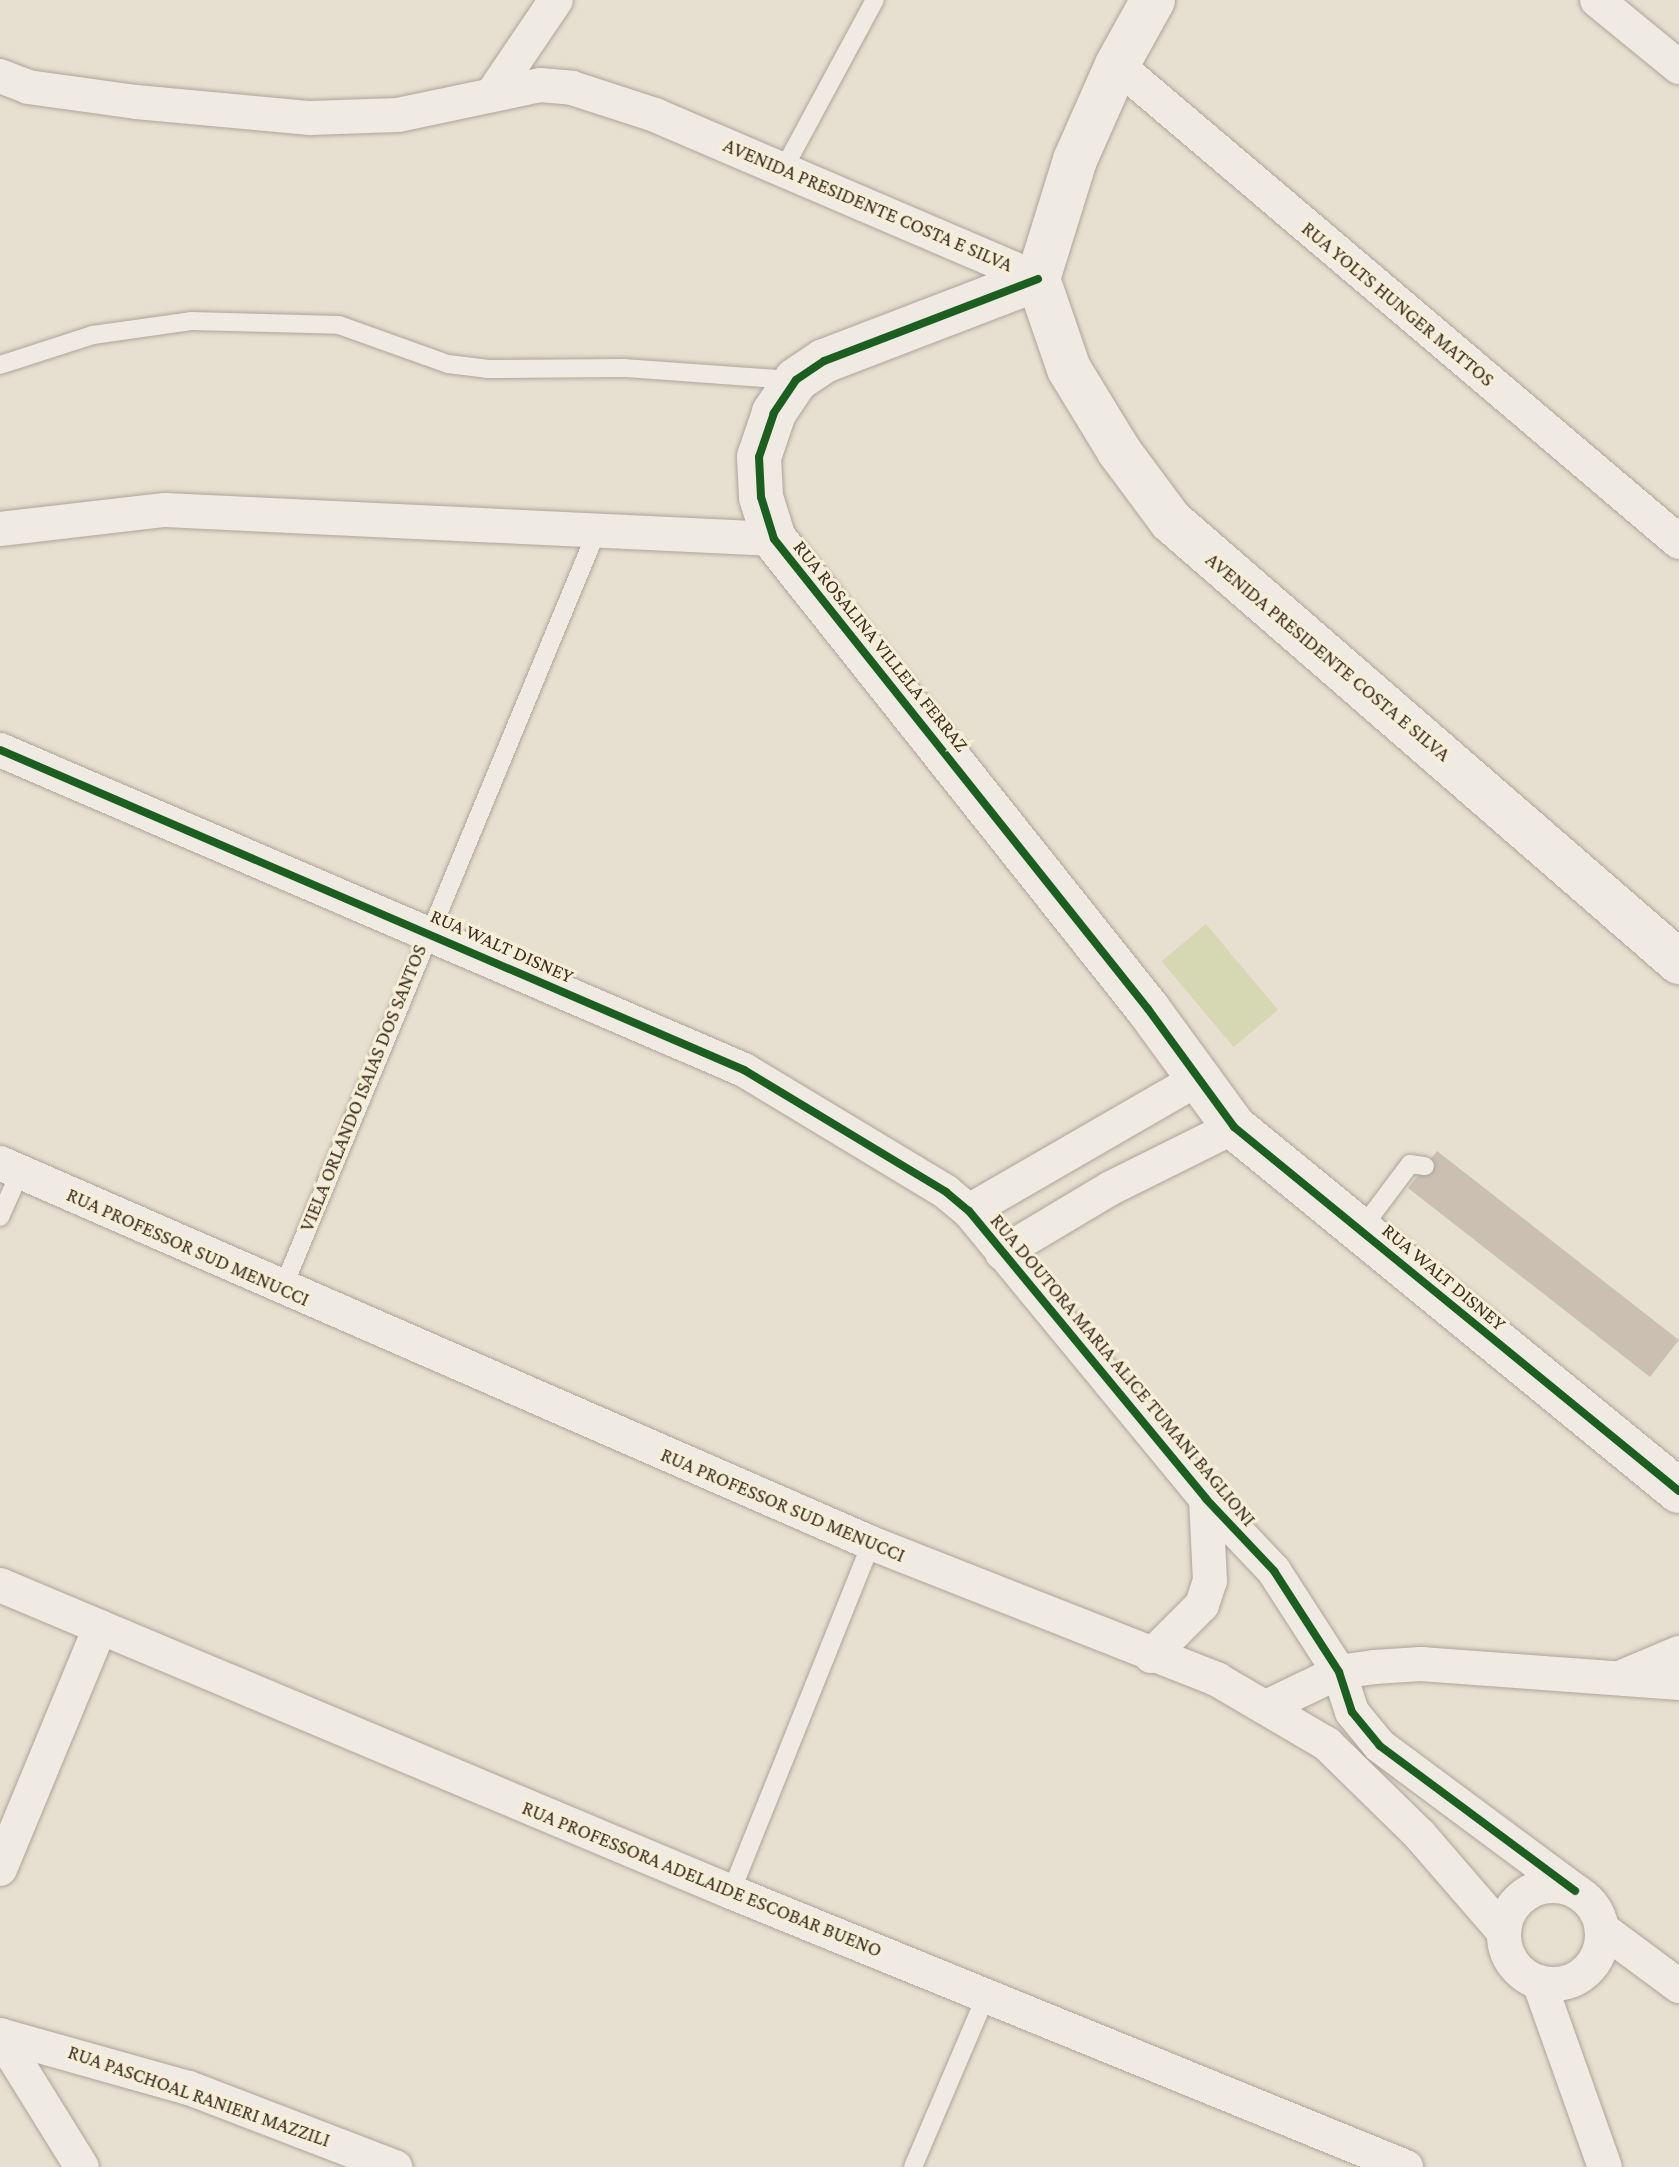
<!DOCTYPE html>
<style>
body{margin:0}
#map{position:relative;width:1679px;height:2167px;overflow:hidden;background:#e7e0d1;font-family:"Crimson Pro",serif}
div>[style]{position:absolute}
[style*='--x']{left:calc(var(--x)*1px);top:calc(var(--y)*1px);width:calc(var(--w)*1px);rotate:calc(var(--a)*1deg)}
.green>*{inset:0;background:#d6d7b3;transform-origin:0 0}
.building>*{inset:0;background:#cbbfb2;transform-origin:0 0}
.roads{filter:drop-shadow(0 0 2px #ada599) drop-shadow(0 0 2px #ada599)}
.lane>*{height:18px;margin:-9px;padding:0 9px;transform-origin:9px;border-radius:9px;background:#efebe3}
.street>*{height:34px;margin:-17px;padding:0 17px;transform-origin:17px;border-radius:17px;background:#efebe3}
.street>.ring{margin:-17px;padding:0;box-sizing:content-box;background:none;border:34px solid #efebe3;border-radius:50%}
.secondary>*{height:44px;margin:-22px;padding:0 22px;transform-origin:22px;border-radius:22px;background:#efebe3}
.cycleway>*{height:8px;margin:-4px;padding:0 4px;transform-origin:4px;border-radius:4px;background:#1b5e20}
span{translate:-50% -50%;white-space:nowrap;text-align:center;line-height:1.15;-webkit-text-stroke:6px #f7eed8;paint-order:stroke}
.street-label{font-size:20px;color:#3d2e20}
</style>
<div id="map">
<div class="green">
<div style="left:1206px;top:924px;width:112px;height:58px;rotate:50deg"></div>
</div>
<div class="building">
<div style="left:1437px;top:1151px;width:307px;height:47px;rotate:38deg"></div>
</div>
<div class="roads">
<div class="lane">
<div style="--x:784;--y:168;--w:191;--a:-61.6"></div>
<div style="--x:0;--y:365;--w:98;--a:-17.9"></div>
<div style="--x:93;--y:335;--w:99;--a:-8.1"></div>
<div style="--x:191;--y:321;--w:148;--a:1.5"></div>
<div style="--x:339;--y:325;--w:116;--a:19.7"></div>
<div style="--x:448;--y:364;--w:39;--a:7"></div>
<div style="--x:487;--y:369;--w:138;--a:-0.4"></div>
<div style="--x:625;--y:368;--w:168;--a:4.1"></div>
<div style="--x:0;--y:1217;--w:49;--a:-66"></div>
<div style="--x:1362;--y:1228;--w:80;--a:-53.1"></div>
<div style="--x:1410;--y:1164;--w:15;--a:8"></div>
<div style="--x:282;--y:1290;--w:820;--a:-67.47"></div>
<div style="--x:731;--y:1892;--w:376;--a:-68.1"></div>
<div style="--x:913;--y:2167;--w:186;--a:-66.9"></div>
</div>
<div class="street">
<div style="--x:1597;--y:0;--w:106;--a:39.3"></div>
<div style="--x:1117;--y:65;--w:737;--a:40.32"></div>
<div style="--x:0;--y:76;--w:30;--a:21"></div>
<div style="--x:28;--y:87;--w:109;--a:7.9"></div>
<div style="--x:136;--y:102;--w:175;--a:5.3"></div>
<div style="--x:310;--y:118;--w:88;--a:-2"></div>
<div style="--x:398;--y:115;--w:145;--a:-11.9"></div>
<div style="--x:540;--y:85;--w:32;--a:5"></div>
<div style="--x:572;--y:88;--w:87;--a:18"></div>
<div style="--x:655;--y:115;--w:417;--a:23.2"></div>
<div style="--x:493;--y:93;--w:112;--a:-55.9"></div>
<div style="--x:0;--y:529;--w:166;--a:-6.6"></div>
<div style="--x:165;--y:510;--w:610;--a:2.73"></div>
<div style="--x:0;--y:750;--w:810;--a:23.27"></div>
<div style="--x:744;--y:1070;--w:236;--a:31.1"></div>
<div style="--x:946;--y:1192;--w:30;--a:40"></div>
<div style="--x:969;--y:1211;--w:373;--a:50.5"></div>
<div style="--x:1206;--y:1499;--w:99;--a:46.6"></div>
<div style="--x:1274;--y:1571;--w:120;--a:57.2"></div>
<div style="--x:1339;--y:1672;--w:42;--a:72"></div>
<div style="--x:1352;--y:1712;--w:44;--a:50.5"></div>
<div style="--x:1380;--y:1746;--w:243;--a:36.6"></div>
<div style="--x:0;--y:1163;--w:950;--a:23.57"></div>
<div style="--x:871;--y:1543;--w:373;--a:21.5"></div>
<div style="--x:1218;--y:1680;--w:126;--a:30.4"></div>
<div style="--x:1327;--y:1744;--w:129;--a:44.4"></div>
<div style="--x:1419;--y:1834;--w:130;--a:49.1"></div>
<div style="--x:969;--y:1211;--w:266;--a:-30"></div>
<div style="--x:1002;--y:1253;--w:127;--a:-30.8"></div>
<div style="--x:1111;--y:1188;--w:137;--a:-26.4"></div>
<div style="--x:0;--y:1585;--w:793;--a:22.78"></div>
<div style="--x:731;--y:1892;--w:729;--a:22.17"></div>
<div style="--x:1151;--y:1656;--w:72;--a:-45"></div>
<div style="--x:1202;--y:1605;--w:25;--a:-72"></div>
<div style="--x:1210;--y:1581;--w:82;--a:-92.8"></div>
<div style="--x:1624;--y:1676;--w:60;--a:-22.7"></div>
<div style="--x:1266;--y:1707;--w:81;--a:-25.6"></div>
<div style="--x:1339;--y:1672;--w:35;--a:-8"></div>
<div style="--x:1374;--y:1667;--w:47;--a:-3.7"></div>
<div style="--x:1421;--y:1664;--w:259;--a:4.2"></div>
<div style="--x:0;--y:1869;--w:262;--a:-67.5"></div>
<div class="ring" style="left:1504px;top:1886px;width:64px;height:64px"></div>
<div style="--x:1602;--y:1929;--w:96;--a:36.5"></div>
<div style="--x:1539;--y:1982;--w:196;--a:70.4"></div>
<div style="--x:0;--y:2035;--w:196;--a:15.7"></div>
<div style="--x:189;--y:2088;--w:221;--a:21"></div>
<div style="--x:0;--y:2035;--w:155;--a:58.2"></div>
</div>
<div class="secondary">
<div style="--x:1153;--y:0;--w:74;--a:119"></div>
<div style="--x:1117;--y:65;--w:104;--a:113.9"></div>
<div style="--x:1075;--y:160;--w:125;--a:107.3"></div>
<div style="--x:1038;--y:279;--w:95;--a:71"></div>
<div style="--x:1069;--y:369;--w:96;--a:58.6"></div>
<div style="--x:1119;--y:451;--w:87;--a:53.4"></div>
<div style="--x:1171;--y:521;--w:673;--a:40.96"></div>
<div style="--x:1038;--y:279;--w:229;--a:159"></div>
<div style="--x:824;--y:361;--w:34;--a:146"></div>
<div style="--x:796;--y:380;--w:40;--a:124"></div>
<div style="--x:774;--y:413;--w:46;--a:108.8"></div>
<div style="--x:759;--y:457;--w:40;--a:87.1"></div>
<div style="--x:761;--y:497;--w:44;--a:72.8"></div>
<div style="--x:774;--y:539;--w:601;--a:51.49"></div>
<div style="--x:1148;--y:1009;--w:146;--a:53.9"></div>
<div style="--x:1234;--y:1127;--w:575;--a:39.28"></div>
</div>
</div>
<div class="cycleway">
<div style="--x:1038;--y:279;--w:229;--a:159"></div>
<div style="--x:824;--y:361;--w:34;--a:146"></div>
<div style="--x:796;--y:380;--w:40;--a:124"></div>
<div style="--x:774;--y:413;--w:46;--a:108.8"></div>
<div style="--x:759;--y:457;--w:40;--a:87.1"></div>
<div style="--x:761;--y:497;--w:44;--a:72.8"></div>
<div style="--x:774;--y:539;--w:601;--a:51.49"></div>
<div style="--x:1148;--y:1009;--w:146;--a:53.9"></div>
<div style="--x:1234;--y:1127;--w:575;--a:39.28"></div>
<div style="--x:0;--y:750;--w:810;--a:23.27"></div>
<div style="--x:744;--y:1070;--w:236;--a:31.1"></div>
<div style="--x:946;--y:1192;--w:30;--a:40"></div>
<div style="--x:969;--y:1211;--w:373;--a:50.5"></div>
<div style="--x:1206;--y:1499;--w:99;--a:46.6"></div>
<div style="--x:1274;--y:1571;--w:120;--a:57.2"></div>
<div style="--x:1339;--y:1672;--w:42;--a:72"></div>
<div style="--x:1352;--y:1712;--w:44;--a:50.5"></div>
<div style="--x:1380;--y:1746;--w:243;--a:36.6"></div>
</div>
<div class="street-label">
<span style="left:868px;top:205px;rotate:23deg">AVENIDA PRESIDENTE COSTA E SILVA</span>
<span style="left:1398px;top:304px;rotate:40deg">RUA YOLTS HUNGER MATTOS</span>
<span style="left:881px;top:646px;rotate:51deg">RUA ROSALINA VILLELA FERRAZ</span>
<span style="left:1328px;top:657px;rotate:40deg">AVENIDA PRESIDENTE COSTA E SILVA</span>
<span style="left:502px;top:946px;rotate:24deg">RUA WALT DISNEY</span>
<span style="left:363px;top:1088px;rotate:-68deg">VIELA ORLANDO ISAIAS DOS SANTOS</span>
<span style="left:188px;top:1247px;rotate:24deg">RUA PROFESSOR SUD MENUCCI</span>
<span style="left:1444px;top:1277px;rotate:40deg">RUA WALT DISNEY</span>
<span style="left:1123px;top:1370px;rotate:50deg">RUA DOUTORA MARIA ALICE TUMANI BAGLIONI</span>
<span style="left:783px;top:1505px;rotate:23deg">RUA PROFESSOR SUD MENUCCI</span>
<span style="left:702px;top:1879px;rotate:22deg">RUA PROFESSORA ADELAIDE ESCOBAR BUENO</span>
<span style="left:199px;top:2096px;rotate:19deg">RUA PASCHOAL RANIERI MAZZILI</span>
</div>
</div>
